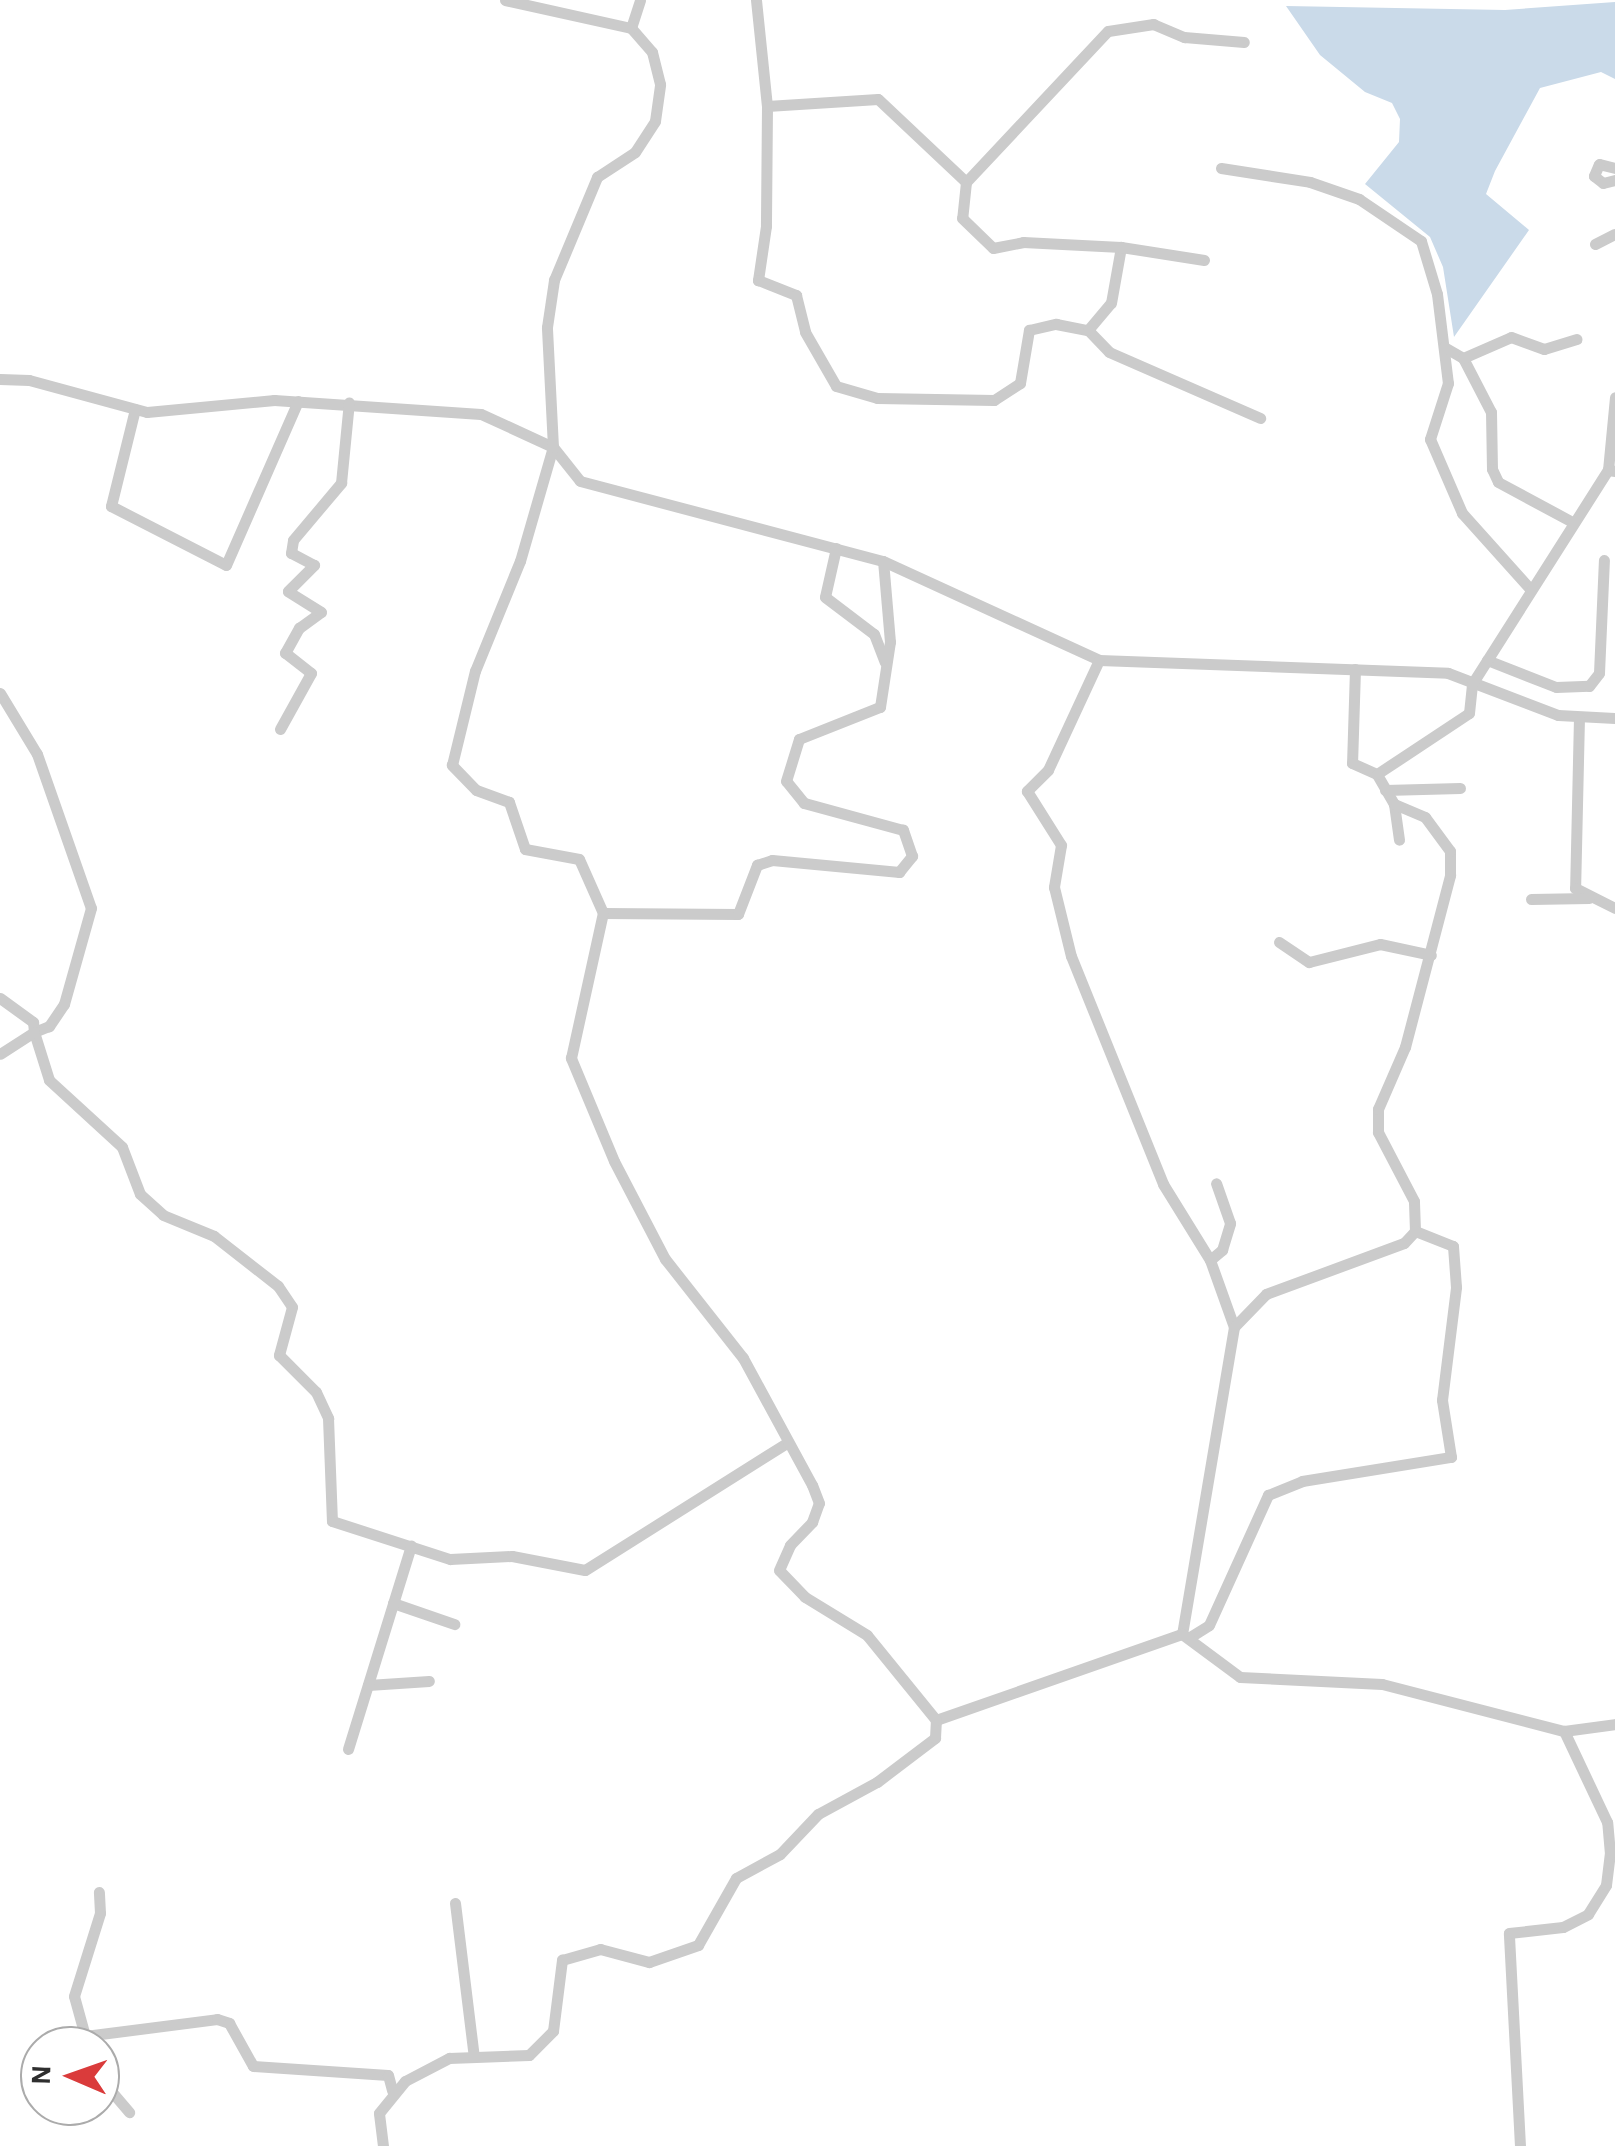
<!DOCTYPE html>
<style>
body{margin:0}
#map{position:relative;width:1615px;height:2146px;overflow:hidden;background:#fff;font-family:"Alegreya Sans",sans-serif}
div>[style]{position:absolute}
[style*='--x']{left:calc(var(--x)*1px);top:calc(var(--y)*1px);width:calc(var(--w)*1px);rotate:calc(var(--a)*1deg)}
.water>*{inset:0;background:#cadae9}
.minor>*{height:11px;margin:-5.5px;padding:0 5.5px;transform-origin:5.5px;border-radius:5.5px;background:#cbcbcb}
span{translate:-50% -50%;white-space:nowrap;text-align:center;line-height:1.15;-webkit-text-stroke:10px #fff;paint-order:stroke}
.north{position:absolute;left:20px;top:2026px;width:100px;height:100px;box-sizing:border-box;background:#fff;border:2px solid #ababab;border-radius:50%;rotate:272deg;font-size:28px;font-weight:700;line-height:40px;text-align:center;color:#2e2e2e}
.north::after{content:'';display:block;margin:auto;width:35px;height:45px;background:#da3b3b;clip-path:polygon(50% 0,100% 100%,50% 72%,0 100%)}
</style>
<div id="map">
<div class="water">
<div style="clip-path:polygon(1615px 2px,1615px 79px,1601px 72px,1540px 88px,1495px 171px,1486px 194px,1529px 230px,1454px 337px,1443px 267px,1430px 237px,1365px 184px,1399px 142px,1400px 119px,1392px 103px,1365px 92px,1320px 55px,1286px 6px,1505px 10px)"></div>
</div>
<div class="minor">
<div style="--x:756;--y:0;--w:107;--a:84.1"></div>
<div style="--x:767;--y:106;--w:120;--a:90.5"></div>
<div style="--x:766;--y:226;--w:55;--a:98.4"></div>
<div style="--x:758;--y:280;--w:41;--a:21.5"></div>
<div style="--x:796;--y:295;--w:38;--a:76"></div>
<div style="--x:805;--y:332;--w:62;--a:60.1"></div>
<div style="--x:836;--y:386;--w:43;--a:16.3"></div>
<div style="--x:877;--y:398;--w:117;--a:1"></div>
<div style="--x:994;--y:400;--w:31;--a:-33"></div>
<div style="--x:1020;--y:383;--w:54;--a:-80.4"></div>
<div style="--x:1029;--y:330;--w:28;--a:-13"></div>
<div style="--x:1056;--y:324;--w:33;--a:11"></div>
<div style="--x:1088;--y:330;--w:30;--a:46"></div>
<div style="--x:1109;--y:352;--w:165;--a:23.6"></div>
<div style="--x:631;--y:28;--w:29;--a:-72"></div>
<div style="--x:767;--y:106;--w:111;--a:-3.6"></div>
<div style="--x:878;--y:99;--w:121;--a:43.3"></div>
<div style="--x:966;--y:182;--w:36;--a:96"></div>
<div style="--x:962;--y:218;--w:43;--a:44.1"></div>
<div style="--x:993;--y:248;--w:31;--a:-11"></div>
<div style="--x:1023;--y:242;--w:98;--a:2.9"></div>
<div style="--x:1221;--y:168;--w:90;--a:8.9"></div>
<div style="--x:1310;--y:182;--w:52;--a:19.1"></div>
<div style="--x:1359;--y:199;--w:75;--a:34.1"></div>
<div style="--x:1421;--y:241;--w:55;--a:73.2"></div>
<div style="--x:1437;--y:294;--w:90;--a:83"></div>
<div style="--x:1448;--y:383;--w:59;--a:107.8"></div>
<div style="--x:1430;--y:439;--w:81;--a:66.6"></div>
<div style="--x:1462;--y:513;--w:103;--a:48.1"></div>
<div style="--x:1615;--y:168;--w:16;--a:-166"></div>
<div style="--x:1599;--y:164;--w:13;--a:113"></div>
<div style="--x:1594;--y:176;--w:11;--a:38"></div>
<div style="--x:1603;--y:183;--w:12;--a:-14"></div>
<div style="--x:966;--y:182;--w:207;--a:-46.8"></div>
<div style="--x:1108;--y:31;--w:46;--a:-8.8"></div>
<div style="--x:1153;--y:24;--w:34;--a:23"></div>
<div style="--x:1184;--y:37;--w:60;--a:4.8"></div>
<div style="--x:1595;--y:244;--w:22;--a:-27"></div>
<div style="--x:1088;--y:330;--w:35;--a:-50"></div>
<div style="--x:1111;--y:303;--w:57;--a:-79.9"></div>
<div style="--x:1121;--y:247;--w:84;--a:8.9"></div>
<div style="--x:1444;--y:347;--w:22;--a:30"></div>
<div style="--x:1463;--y:358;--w:61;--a:62.6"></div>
<div style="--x:1491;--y:412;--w:57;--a:89"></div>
<div style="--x:1492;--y:469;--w:14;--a:65"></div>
<div style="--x:1498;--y:482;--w:86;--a:28.3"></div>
<div style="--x:1463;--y:358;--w:52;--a:-23.6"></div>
<div style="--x:1511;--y:337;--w:35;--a:20"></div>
<div style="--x:1544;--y:349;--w:34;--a:-17"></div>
<div style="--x:0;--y:379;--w:29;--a:2"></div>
<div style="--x:29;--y:380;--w:122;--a:15.2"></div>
<div style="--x:147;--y:412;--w:128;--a:-5.4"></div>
<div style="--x:274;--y:400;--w:207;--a:3.9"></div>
<div style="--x:481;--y:414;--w:79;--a:24.6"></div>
<div style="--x:553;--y:447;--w:43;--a:51.5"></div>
<div style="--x:580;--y:481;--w:313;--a:14.8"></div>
<div style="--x:883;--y:561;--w:238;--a:24.6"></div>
<div style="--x:1099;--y:660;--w:349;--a:2.1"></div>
<div style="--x:1448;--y:673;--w:118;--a:20.9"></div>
<div style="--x:1558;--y:715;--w:57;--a:3"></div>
<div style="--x:135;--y:409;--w:100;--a:103.9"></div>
<div style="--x:111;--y:506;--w:129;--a:27.2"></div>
<div style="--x:226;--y:565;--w:179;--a:-66.3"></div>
<div style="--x:1608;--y:470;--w:73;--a:-84.5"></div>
<div style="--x:836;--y:548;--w:50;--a:102.7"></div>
<div style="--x:825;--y:597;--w:61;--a:37.1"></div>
<div style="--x:874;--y:634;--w:30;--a:69"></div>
<div style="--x:1099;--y:660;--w:121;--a:114.9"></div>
<div style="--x:1048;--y:770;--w:30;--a:135"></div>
<div style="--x:1027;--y:791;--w:64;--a:57.8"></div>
<div style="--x:1061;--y:845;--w:43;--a:99.5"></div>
<div style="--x:1054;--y:887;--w:71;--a:76.2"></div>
<div style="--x:1071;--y:956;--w:246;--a:68"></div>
<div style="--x:1163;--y:1184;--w:89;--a:58.3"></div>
<div style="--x:1210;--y:1260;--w:71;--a:70.3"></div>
<div style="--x:1234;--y:1327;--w:311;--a:99.6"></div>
<div style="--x:1487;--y:660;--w:74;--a:21.4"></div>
<div style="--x:1556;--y:687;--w:33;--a:-2"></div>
<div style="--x:1589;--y:686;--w:16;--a:-52"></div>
<div style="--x:1599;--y:673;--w:113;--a:-87.5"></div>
<div style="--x:1355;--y:669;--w:94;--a:91.8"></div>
<div style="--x:1352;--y:763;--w:27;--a:24"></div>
<div style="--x:0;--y:693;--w:71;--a:58.8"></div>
<div style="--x:37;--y:754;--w:163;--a:70.7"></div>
<div style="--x:91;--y:908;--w:100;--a:105.7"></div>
<div style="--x:64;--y:1004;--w:27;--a:124"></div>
<div style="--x:49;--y:1026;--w:16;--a:158"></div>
<div style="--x:34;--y:1032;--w:50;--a:72.6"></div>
<div style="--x:49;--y:1080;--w:99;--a:42.5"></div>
<div style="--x:122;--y:1147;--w:50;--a:69"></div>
<div style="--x:140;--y:1194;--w:31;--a:42"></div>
<div style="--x:163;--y:1215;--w:55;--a:22.4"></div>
<div style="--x:214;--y:1236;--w:81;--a:38"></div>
<div style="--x:278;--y:1286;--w:25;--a:56"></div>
<div style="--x:292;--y:1307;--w:50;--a:105.2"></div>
<div style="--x:279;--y:1355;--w:52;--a:45"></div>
<div style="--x:316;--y:1392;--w:29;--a:65"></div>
<div style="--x:328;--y:1418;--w:103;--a:87.8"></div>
<div style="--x:332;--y:1521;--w:124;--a:17.9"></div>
<div style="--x:450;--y:1559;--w:62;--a:-2.8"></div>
<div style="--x:512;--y:1556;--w:74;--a:10.9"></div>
<div style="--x:585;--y:1570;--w:240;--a:-32.2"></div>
<div style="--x:1579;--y:717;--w:171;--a:91.3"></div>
<div style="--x:1575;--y:888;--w:45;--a:26.6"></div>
<div style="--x:280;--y:729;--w:64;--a:-61"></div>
<div style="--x:311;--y:673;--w:33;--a:-142"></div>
<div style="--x:285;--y:653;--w:29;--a:-61"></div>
<div style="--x:299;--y:628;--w:27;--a:-36"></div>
<div style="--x:321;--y:612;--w:39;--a:-148"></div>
<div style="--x:288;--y:591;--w:37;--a:-45"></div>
<div style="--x:314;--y:565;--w:26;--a:-152"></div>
<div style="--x:291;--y:553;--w:13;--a:-81"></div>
<div style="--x:293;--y:540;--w:75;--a:-49.9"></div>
<div style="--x:341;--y:483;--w:81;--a:-84.4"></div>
<div style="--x:1385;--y:790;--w:75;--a:-1.5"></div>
<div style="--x:1394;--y:804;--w:36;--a:82"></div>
<div style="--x:1531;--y:899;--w:58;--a:-1"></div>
<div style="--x:603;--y:913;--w:135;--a:0.4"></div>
<div style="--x:738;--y:914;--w:53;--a:-68.8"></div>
<div style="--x:757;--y:865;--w:16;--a:-18"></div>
<div style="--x:772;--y:860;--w:128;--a:5.4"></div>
<div style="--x:899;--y:872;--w:21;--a:-51"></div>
<div style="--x:912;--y:856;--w:28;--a:-109"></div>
<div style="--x:903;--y:830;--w:103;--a:-164.7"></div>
<div style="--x:804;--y:803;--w:28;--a:-129"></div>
<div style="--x:786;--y:781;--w:44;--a:-72.8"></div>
<div style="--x:799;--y:739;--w:87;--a:-21.6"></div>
<div style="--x:880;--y:707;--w:66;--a:-81.3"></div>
<div style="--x:890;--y:642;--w:81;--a:-94.9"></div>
<div style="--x:1279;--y:942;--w:36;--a:34"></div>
<div style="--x:1309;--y:962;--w:73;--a:-14.2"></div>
<div style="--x:1380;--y:944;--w:52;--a:12.2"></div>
<div style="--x:0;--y:998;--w:41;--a:36"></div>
<div style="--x:33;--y:1022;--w:10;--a:84"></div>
<div style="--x:34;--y:1032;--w:40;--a:147.1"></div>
<div style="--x:1210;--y:1260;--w:16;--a:-40"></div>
<div style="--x:1222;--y:1250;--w:28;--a:-73"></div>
<div style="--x:1230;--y:1223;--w:42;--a:-109.3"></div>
<div style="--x:1234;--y:1327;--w:46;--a:-45.9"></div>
<div style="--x:1266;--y:1294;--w:147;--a:-20.3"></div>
<div style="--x:1404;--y:1243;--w:16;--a:-47"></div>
<div style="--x:1415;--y:1231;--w:30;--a:-92"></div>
<div style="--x:1414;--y:1201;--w:78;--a:-117.6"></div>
<div style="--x:1378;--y:1132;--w:23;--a:-90"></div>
<div style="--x:1378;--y:1109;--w:68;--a:-66.5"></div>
<div style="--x:1405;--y:1047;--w:178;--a:-75.3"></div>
<div style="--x:1450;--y:875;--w:24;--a:-90"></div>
<div style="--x:1450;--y:851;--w:42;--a:-126.3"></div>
<div style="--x:1425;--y:817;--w:34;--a:-157"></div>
<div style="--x:1394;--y:804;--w:34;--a:-120"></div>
<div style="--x:1377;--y:774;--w:110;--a:-33.5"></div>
<div style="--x:1469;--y:713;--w:29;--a:-84"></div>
<div style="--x:1472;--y:684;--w:254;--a:-57.6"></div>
<div style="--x:1608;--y:470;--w:7;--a:8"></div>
<div style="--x:393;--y:1603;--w:65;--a:19"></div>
<div style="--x:1190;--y:1637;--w:22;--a:-32"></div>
<div style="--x:1209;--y:1625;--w:143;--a:-65.6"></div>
<div style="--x:1268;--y:1495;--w:37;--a:-22"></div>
<div style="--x:1302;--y:1481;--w:151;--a:-9.2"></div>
<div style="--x:1451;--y:1457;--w:58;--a:-99"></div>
<div style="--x:1442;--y:1400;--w:114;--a:-82.9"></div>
<div style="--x:1456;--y:1287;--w:41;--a:-94.2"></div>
<div style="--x:1453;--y:1246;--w:41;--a:-158.5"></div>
<div style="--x:368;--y:1685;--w:61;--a:-3.8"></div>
<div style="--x:936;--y:1720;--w:261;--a:-19.3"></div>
<div style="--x:1182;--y:1634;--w:72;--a:36.6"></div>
<div style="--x:1240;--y:1677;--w:142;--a:2.8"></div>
<div style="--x:1382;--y:1684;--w:188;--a:14.5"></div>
<div style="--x:1564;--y:1731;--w:51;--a:-7.8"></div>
<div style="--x:348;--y:1749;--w:213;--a:-72.8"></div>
<div style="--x:455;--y:1903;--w:155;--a:83"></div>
<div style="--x:85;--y:2036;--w:41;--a:-105.4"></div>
<div style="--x:74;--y:1996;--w:87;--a:-72.6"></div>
<div style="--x:100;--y:1913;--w:21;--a:-93"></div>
<div style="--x:88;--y:2046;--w:10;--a:-107"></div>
<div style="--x:85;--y:2036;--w:133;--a:-7.3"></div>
<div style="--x:217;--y:2019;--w:13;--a:18"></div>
<div style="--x:229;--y:2023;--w:49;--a:60.8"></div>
<div style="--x:253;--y:2066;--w:135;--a:3.8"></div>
<div style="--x:388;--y:2075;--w:16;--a:75"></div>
<div style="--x:100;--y:2078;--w:45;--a:49.5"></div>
<div style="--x:383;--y:2146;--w:33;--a:-97"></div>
<div style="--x:379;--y:2113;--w:41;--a:-50.9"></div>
<div style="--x:405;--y:2081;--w:50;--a:-27.6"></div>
<div style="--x:449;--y:2058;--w:80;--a:-2.1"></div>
<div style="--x:529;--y:2055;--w:34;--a:-45"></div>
<div style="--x:553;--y:2031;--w:72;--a:-82.8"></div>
<div style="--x:562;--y:1960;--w:40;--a:-16"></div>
<div style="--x:600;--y:1949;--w:51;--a:14.9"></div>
<div style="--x:649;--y:1962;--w:52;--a:-19.1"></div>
<div style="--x:698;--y:1945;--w:77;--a:-60.4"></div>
<div style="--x:736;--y:1878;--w:50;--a:-28.6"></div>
<div style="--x:780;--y:1854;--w:55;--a:-46.5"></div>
<div style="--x:818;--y:1814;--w:67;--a:-28.5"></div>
<div style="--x:877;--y:1782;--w:73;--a:-37.2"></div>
<div style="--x:935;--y:1738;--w:18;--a:-87"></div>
<div style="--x:936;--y:1720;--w:109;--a:-129.1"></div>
<div style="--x:867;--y:1635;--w:73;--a:-148.5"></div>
<div style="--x:805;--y:1597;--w:37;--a:-134"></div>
<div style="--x:779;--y:1570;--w:27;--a:-66"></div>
<div style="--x:790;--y:1545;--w:32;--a:-46"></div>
<div style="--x:812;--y:1522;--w:20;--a:-70"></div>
<div style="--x:819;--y:1503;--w:19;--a:-111"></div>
<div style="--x:812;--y:1485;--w:145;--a:-118.5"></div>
<div style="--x:743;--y:1358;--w:126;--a:-128.2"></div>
<div style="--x:665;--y:1259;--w:110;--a:-117.5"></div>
<div style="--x:614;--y:1161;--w:112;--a:-112.7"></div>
<div style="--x:571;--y:1058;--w:148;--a:-77.6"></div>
<div style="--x:603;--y:913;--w:59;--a:-114"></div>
<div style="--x:579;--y:859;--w:55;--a:-169.5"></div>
<div style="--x:525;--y:849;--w:50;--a:-108.8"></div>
<div style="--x:509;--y:802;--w:35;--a:-160"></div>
<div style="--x:476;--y:790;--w:35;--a:-134"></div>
<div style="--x:452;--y:765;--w:97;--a:-76.3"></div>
<div style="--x:475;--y:671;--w:119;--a:-67.8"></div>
<div style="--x:520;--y:561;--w:119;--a:-73.9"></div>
<div style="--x:553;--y:447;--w:120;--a:-92.9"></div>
<div style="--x:547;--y:327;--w:48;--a:-81.5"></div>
<div style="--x:554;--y:280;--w:112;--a:-67.3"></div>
<div style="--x:597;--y:177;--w:45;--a:-33.3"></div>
<div style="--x:635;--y:152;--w:37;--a:-57"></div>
<div style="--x:655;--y:121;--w:37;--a:-82"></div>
<div style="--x:660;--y:84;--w:33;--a:-104"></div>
<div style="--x:652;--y:52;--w:32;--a:-131"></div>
<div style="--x:631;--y:28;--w:129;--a:-167.5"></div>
<div style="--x:1520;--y:2146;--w:213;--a:-93"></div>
<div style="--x:1509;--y:1933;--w:54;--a:-6.3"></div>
<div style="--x:1563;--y:1927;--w:28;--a:-27"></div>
<div style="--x:1588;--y:1914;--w:34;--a:-58"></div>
<div style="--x:1606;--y:1885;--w:31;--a:-83"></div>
<div style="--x:1610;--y:1854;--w:32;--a:-95"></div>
<div style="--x:1607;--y:1822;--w:101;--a:-115.3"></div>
</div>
<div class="north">N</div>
</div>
